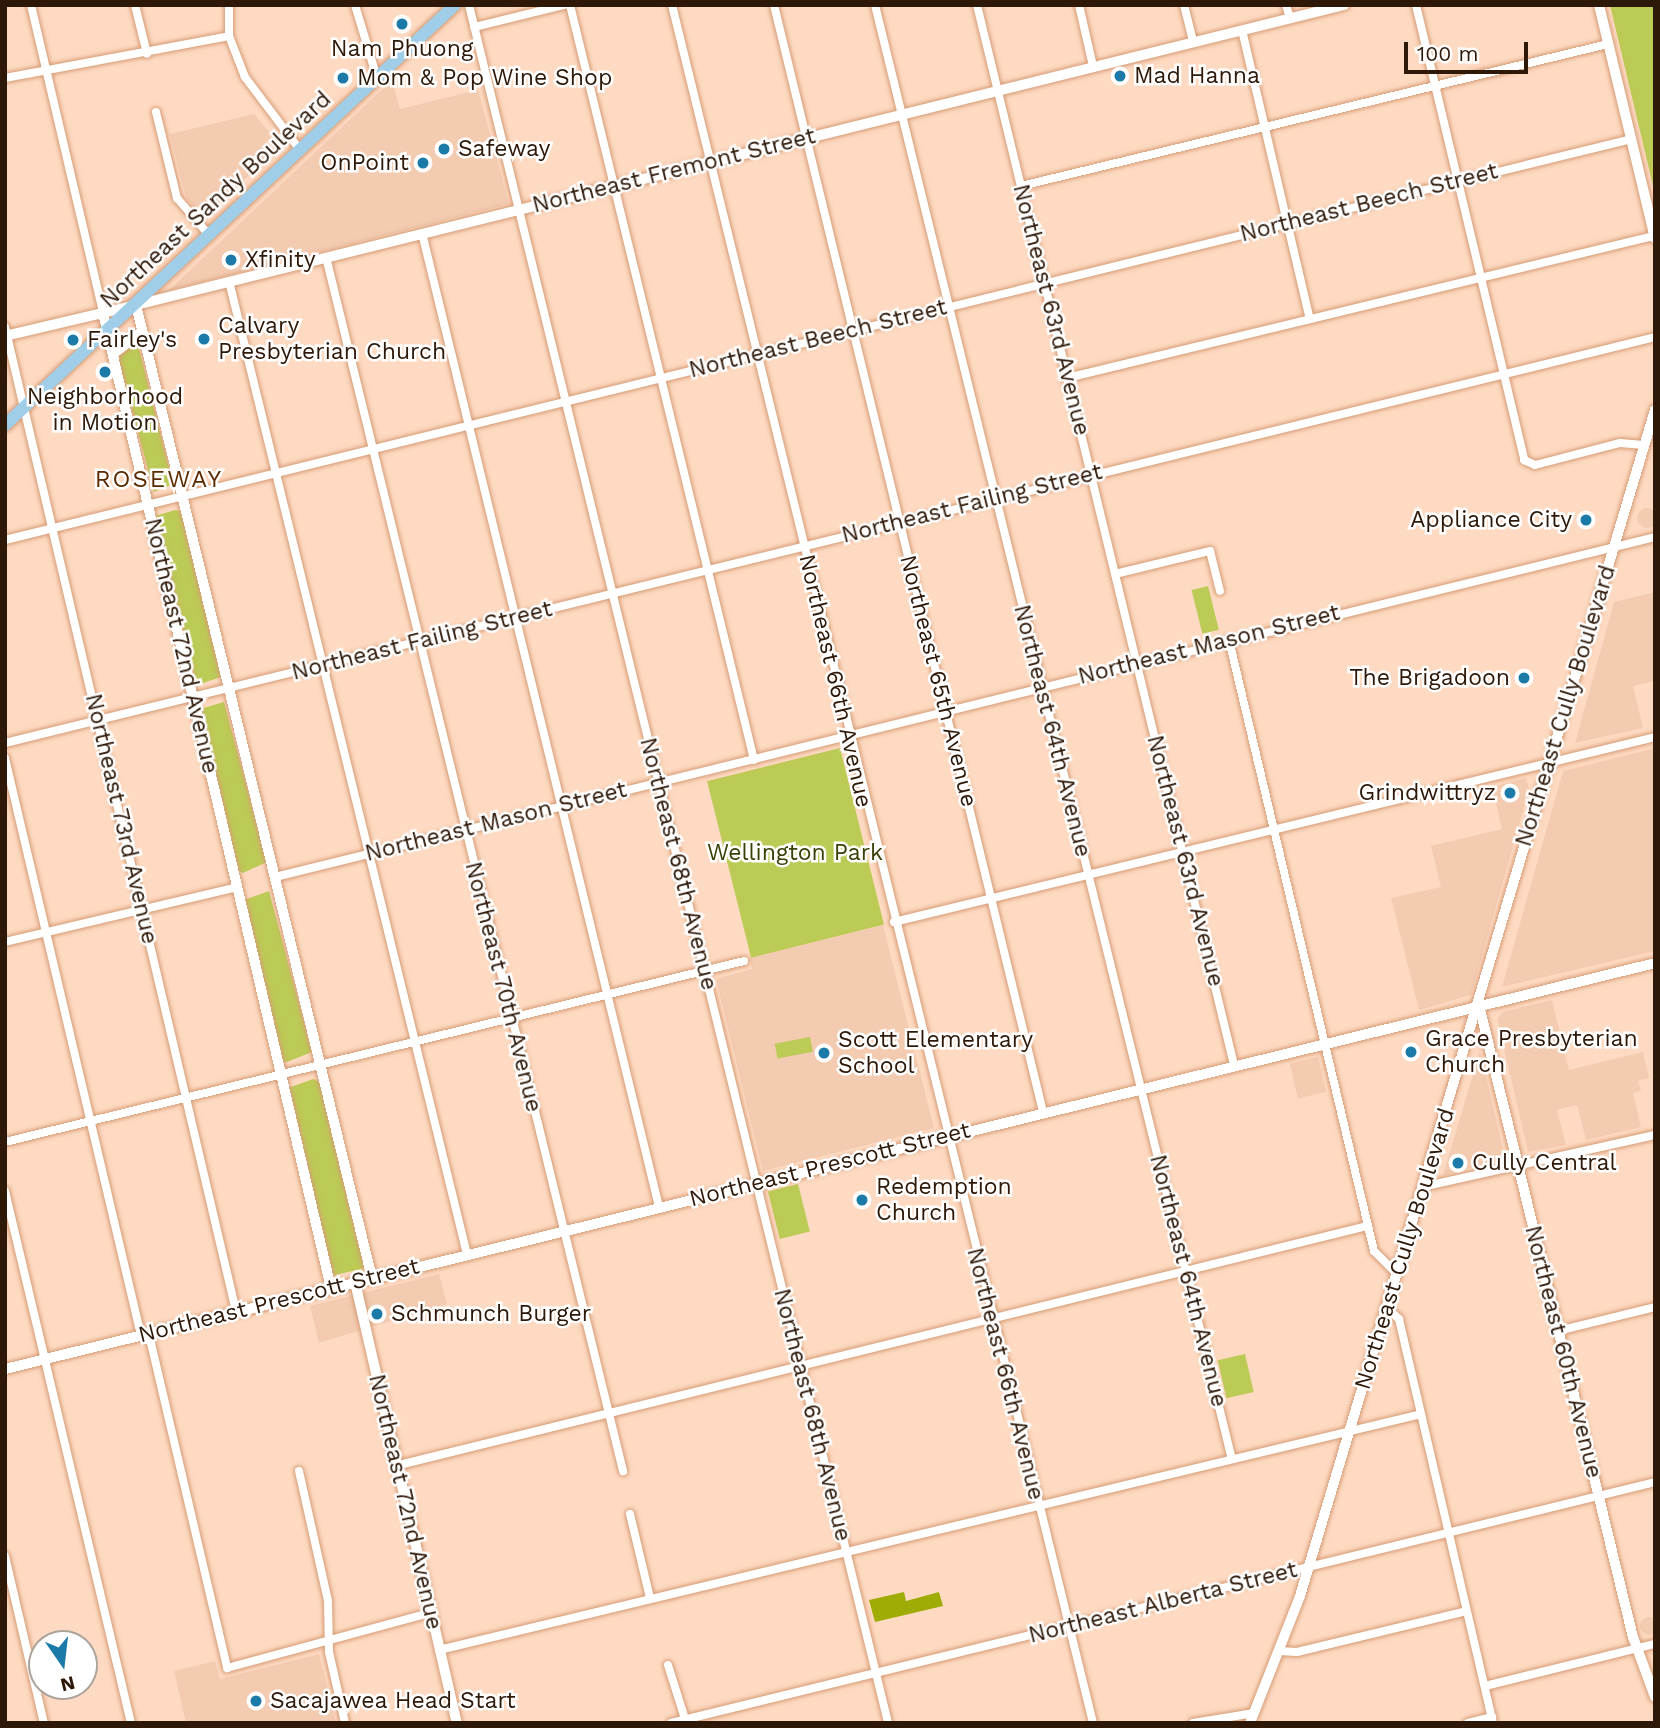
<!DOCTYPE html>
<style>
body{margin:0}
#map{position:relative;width:1660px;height:1728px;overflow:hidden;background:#fedac2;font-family:"Work Sans",sans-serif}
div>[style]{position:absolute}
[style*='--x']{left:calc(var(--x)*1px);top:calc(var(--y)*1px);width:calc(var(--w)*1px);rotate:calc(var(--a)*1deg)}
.built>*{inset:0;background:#f3cbb1;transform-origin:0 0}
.round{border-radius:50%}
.green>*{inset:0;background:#bcca56;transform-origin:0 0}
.forest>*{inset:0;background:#9fac05}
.roads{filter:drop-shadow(0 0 2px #d69c75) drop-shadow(0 0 2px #d69c75)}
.minor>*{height:8px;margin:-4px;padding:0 4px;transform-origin:4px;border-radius:4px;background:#fff}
.tertiary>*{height:10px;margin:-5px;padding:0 5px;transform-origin:5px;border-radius:5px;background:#fff}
.secondary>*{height:10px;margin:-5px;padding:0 5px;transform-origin:5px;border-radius:5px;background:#fff}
.primary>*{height:12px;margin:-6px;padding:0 6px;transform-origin:6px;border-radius:6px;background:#a0cee8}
.dots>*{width:19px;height:19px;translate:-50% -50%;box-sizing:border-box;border:4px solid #fff;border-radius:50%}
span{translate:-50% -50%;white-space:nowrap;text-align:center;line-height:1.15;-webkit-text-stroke:5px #fff;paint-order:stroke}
.poi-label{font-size:23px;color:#2e1808}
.left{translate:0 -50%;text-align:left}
.right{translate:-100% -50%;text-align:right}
.street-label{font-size:23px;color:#2e1808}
.park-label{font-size:23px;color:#3a4006}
.neighbourhood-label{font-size:24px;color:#5b2b00;letter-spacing:2px}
.frame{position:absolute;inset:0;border:7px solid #2e1808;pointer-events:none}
.north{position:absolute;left:28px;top:1630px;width:70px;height:70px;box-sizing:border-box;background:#fff;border:2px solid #aba39c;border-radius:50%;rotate:166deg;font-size:19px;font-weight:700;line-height:28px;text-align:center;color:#2e1808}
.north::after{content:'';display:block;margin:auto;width:24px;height:32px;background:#1b7aa7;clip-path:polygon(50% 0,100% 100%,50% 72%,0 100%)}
.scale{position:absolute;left:1404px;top:42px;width:124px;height:32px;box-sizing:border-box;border:4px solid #2e1808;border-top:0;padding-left:9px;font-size:21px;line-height:24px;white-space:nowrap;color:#2e1808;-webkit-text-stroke:5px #fff;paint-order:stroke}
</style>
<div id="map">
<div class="built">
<div style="clip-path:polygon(392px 80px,400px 109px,478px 90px,509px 204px,169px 290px)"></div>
<div style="clip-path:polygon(254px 114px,281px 146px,203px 218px,186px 198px,170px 134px)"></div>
<div class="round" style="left:1637px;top:508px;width:20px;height:20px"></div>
<div style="clip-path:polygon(1655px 592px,1655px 681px,1633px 686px,1643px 728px,1575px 743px,1614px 602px)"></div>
<div style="clip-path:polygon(1655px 748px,1655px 951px,1502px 987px,1563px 771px)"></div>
<div style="clip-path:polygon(1526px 778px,1529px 789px,1471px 995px,1419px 1010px,1391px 898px,1441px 887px,1431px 846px,1502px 829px,1492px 787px)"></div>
<div style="clip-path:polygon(883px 925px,934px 1128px,763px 1171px,716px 979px,752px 969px,750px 958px)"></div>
<div style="clip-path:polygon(1552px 1000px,1569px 1070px,1643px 1052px,1649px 1078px,1638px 1081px,1641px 1091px,1633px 1093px,1641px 1127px,1586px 1140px,1577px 1105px,1557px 1110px,1566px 1145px,1528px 1152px,1497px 1019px,1503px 1012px)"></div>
<div style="clip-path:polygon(1480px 1051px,1505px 1158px,1443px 1175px)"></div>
<div style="left:1318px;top:1057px;width:36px;height:29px;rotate:77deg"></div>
<div style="clip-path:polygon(439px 1274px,447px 1304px,319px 1343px,310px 1306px)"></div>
<div class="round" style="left:1640px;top:1617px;width:18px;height:18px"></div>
<div style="clip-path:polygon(319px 1654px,336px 1723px,186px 1723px,174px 1671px,215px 1661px,220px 1679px)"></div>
</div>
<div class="green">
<div style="clip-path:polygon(1610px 5px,1655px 5px,1655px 194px)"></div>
<div style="clip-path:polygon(137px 340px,173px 484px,154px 492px,118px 358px)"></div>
<div style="clip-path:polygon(175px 510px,181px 511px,221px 677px,197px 685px,155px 516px)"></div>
<div style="left:1208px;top:586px;width:45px;height:17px;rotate:76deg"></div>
<div style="clip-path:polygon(224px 702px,267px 862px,243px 873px,237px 870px,200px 709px)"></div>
<div style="left:840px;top:748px;width:182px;height:137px;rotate:76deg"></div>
<div style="clip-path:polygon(269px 891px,312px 1052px,287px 1062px,282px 1061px,244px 900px)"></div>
<div style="left:810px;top:1037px;width:15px;height:36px;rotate:79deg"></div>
<div style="clip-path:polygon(313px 1079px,320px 1082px,365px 1268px,331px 1276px,288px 1088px)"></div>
<div style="left:798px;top:1184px;width:49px;height:31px;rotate:76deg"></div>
<div style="left:1245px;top:1354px;width:39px;height:28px;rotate:77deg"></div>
</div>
<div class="forest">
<div style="clip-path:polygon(904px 1592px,906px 1601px,939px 1592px,943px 1606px,875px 1622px,869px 1600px)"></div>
</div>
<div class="roads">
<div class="minor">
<div style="--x:31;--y:5;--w:316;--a:76.8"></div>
<div style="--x:135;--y:5;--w:50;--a:76.2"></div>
<div style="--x:229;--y:5;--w:31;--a:90"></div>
<div style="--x:229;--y:36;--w:44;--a:68.7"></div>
<div style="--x:245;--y:77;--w:91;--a:53"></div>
<div style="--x:355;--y:5;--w:76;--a:73.2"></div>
<div style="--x:469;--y:5;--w:1768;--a:76.29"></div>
<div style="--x:570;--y:5;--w:777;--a:76.3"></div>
<div style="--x:672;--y:5;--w:1769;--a:76.23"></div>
<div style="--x:774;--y:5;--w:1139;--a:76.34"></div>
<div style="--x:875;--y:5;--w:1494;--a:76.21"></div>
<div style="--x:977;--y:5;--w:1091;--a:76.37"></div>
<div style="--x:1079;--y:5;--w:63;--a:77.1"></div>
<div style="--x:1184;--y:5;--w:38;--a:76"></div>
<div style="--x:1286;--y:5;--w:14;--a:73"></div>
<div style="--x:1416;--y:5;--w:468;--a:76.6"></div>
<div style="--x:1524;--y:460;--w:12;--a:24"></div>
<div style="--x:1535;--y:465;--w:88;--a:-14.5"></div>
<div style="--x:1620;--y:443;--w:24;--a:5"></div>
<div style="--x:474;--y:27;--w:93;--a:-13.7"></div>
<div style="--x:1242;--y:30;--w:297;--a:76.8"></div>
<div style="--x:5;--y:78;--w:228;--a:-10.6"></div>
<div style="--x:156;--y:112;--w:89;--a:76.3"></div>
<div style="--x:177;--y:198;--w:49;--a:49.1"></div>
<div style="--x:1021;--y:186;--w:604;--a:-13.6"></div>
<div style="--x:422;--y:233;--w:1002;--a:76.32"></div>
<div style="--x:326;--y:257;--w:1250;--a:76.25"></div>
<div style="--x:229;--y:281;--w:1002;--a:76.26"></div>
<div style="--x:5;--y:327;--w:1011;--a:76.79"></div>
<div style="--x:1067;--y:378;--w:604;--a:-13.6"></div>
<div style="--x:5;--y:540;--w:1675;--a:-13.85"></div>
<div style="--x:1115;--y:574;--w:98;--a:-13.6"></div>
<div style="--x:1210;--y:551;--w:41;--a:76"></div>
<div style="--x:1229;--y:640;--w:628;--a:76.65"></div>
<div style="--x:1374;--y:1251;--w:31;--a:45"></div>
<div style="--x:5;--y:743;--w:1699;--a:-13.82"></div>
<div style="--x:5;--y:758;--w:585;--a:76.75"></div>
<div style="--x:139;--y:1327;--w:20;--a:53"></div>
<div style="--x:151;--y:1343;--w:334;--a:76.8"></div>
<div style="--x:227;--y:1668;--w:210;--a:-15.2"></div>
<div style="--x:275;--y:877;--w:1421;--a:-13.84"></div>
<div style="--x:894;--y:922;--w:783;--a:-13.66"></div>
<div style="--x:5;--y:942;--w:238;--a:-13.3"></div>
<div style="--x:5;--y:1142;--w:761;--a:-13.76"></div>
<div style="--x:1422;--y:1187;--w:239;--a:-12.6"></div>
<div style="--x:5;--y:1191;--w:547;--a:76.68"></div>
<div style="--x:1386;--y:1307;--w:18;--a:43"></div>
<div style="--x:1399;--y:1319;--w:415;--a:76.9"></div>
<div style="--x:1558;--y:1331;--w:100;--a:-13.9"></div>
<div style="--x:395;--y:1466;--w:1002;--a:-13.86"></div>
<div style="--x:299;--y:1471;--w:133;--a:77.4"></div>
<div style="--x:328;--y:1601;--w:51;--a:88.9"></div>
<div style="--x:329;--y:1652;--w:73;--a:77.3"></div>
<div style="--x:630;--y:1514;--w:86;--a:76.6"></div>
<div style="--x:5;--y:1556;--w:171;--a:76.9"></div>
<div style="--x:439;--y:1650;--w:1010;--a:-13.51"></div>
<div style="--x:1279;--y:1651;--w:18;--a:3"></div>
<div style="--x:1297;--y:1652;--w:174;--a:-13.6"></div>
<div style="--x:668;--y:1665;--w:60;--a:72.5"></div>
<div style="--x:1485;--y:1686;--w:175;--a:-13.9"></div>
<div style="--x:671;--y:1723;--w:1013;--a:-13.76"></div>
<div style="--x:1193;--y:1723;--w:62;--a:-9.3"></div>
<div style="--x:1468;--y:1723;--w:25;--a:-14"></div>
</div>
<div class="tertiary">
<div style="--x:103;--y:313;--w:1001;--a:76.84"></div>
<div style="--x:5;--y:336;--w:135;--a:-13.3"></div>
<div style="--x:136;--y:305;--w:1001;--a:76.37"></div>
<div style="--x:113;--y:354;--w:36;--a:-38"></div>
<div style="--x:1479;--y:1005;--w:650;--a:76.31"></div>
<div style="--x:1633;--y:1637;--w:64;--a:69.9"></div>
<div style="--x:355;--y:1282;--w:453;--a:77"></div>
<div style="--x:5;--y:1369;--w:1699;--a:-13.82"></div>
</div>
<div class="secondary">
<div style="--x:1599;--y:5;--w:240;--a:76.5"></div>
<div style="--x:136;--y:305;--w:1245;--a:-13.95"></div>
<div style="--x:1250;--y:1723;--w:136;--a:-68.5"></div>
<div style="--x:1300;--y:1596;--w:1238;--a:-73.34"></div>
</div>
<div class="primary">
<div style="--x:5;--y:425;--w:616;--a:-43.03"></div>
</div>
</div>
<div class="dots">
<div style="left:402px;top:24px;background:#1b7aa7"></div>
<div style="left:1120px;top:76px;background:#1b7aa7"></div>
<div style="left:343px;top:78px;background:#1b7aa7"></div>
<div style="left:444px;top:149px;background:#1b7aa7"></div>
<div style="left:423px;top:163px;background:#1b7aa7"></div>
<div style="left:231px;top:260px;background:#1b7aa7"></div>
<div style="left:204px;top:339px;background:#1b7aa7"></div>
<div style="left:73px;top:340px;background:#1b7aa7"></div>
<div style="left:105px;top:372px;background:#1b7aa7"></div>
<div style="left:1586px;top:520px;background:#1b7aa7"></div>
<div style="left:1524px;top:678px;background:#1b7aa7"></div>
<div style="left:1510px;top:793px;background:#1b7aa7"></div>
<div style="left:1411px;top:1052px;background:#1b7aa7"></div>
<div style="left:824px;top:1053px;background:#1b7aa7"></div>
<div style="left:1458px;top:1163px;background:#1b7aa7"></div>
<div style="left:862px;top:1200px;background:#1b7aa7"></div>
<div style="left:377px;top:1314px;background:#1b7aa7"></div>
<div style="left:256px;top:1701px;background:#1b7aa7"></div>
</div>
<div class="poi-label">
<span style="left:402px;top:49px">Nam Phuong</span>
<span class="left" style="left:1134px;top:76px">Mad Hanna</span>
<span class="left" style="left:357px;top:78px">Mom &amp; Pop Wine Shop</span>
<span class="left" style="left:458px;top:149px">Safeway</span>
<span class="right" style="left:409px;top:163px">OnPoint</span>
<span class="left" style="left:245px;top:260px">Xfinity</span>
<span class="left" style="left:218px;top:339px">Calvary<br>Presbyterian Church</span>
<span class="left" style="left:87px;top:340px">Fairley's</span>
<span style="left:105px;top:410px">Neighborhood<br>in Motion</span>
<span class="right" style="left:1572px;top:520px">Appliance City</span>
<span class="right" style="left:1510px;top:678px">The Brigadoon</span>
<span class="right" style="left:1496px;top:793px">Grindwittryz</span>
<span class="left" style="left:1425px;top:1052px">Grace Presbyterian<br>Church</span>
<span class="left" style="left:838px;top:1053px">Scott Elementary<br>School</span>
<span class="left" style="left:1472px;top:1163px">Cully Central</span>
<span class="left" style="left:876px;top:1200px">Redemption<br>Church</span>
<span class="left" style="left:391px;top:1314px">Schmunch Burger</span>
<span class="left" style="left:270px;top:1701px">Sacajawea Head Start</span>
</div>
<div class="street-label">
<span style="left:674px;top:171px;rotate:-14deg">Northeast Fremont Street</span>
<span style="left:216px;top:200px;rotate:-43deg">Northeast Sandy Boulevard</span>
<span style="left:1369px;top:203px;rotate:-14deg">Northeast Beech Street</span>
<span style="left:1051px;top:310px;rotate:76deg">Northeast 63rd Avenue</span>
<span style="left:818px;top:339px;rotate:-14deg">Northeast Beech Street</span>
<span style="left:972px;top:504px;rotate:-14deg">Northeast Failing Street</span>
<span style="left:422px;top:641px;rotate:-14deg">Northeast Failing Street</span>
<span style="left:1209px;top:645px;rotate:-14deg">Northeast Mason Street</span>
<span style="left:181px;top:646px;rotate:77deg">Northeast 72nd Avenue</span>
<span style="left:835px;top:681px;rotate:77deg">Northeast 66th Avenue</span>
<span style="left:938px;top:681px;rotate:76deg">Northeast 65th Avenue</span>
<span style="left:1566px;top:706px;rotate:-73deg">Northeast Cully Boulevard</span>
<span style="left:1052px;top:731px;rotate:76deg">Northeast 64th Avenue</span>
<span style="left:121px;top:819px;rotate:77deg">Northeast 73rd Avenue</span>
<span style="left:496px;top:822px;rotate:-14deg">Northeast Mason Street</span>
<span style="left:1185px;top:861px;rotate:76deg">Northeast 63rd Avenue</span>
<span style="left:678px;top:864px;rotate:76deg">Northeast 68th Avenue</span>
<span style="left:503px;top:987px;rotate:76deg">Northeast 70th Avenue</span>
<span style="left:830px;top:1165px;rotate:-14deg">Northeast Prescott Street</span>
<span style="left:1405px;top:1249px;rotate:-73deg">Northeast Cully Boulevard</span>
<span style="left:1188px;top:1281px;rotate:76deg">Northeast 64th Avenue</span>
<span style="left:279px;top:1301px;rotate:-14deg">Northeast Prescott Street</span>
<span style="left:1563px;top:1352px;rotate:76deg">Northeast 60th Avenue</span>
<span style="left:1005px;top:1374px;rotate:76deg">Northeast 66th Avenue</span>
<span style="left:812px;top:1415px;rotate:76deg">Northeast 68th Avenue</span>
<span style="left:405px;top:1502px;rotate:77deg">Northeast 72nd Avenue</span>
<span style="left:1163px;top:1603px;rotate:-14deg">Northeast Alberta Street</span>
</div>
<div class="park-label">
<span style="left:795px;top:853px">Wellington Park</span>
</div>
<div class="neighbourhood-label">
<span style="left:159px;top:480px">ROSEWAY</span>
</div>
<div class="frame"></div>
<div class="north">N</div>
<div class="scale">100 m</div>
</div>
